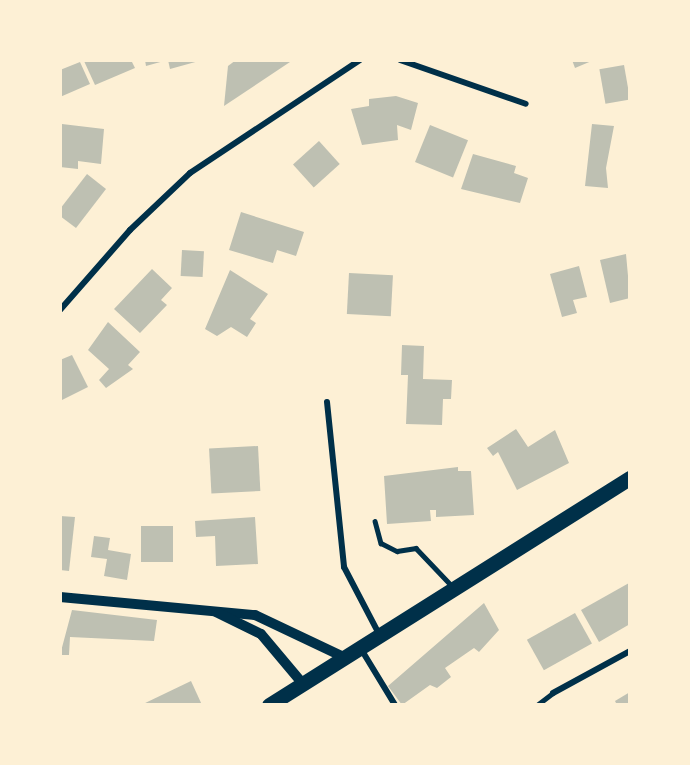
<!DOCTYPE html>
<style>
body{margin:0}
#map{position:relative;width:690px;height:765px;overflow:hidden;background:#fdf0d5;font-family:"PT Sans Narrow",sans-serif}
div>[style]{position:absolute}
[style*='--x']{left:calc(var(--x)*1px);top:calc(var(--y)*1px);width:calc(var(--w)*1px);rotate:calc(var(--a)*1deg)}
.building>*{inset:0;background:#bec0b2;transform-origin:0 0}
.service>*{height:4.5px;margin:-2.25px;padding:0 2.25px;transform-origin:2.25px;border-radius:2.25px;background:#003049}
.minor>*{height:6px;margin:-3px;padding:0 3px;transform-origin:3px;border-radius:3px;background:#003049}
.tertiary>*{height:10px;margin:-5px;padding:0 5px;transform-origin:5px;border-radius:5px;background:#003049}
.primary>*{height:15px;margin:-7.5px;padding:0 7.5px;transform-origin:7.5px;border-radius:7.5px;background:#003049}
span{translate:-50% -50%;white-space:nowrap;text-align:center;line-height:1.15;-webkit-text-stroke:6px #fdf0d5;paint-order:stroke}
.frame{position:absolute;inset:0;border:62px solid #fdf0d5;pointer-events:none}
</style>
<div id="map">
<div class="building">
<div style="clip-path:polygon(131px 60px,135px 68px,95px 85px,84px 61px)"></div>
<div style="clip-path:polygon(145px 60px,164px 60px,164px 61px,146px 66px)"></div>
<div style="clip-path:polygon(168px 60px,199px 60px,199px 61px,170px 69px)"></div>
<div style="clip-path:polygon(236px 60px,289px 60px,290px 62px,224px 106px,228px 66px)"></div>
<div style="clip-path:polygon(572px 60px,594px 60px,575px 68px)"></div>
<div style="clip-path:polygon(80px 62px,90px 84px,60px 97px,60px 70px)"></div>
<div style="left:624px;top:65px;width:35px;height:25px;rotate:80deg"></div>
<div style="clip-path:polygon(396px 96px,418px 103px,411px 130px,397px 125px,398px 140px,362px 145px,351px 109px,369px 106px,369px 99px)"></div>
<div style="clip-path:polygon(62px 124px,104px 129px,101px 164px,78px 161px,78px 169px,60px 167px)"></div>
<div style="clip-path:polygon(592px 124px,614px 126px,606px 168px,608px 188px,585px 186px)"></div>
<div style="left:430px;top:125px;width:41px;height:40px;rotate:22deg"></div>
<div style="left:319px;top:141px;width:31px;height:35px;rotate:48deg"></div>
<div style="clip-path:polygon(473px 154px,516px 166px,514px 173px,528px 178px,520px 203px,461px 189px)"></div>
<div style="clip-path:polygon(87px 174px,106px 189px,76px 228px,60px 216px,60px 209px)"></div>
<div style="clip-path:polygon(241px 212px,304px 232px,296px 256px,277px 250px,273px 263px,229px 250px)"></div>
<div style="left:182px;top:250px;width:22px;height:26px;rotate:3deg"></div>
<div style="clip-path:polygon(626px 254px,630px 298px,610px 303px,600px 260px)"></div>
<div style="clip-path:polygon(579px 266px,587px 297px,573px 300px,577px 313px,562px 317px,550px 274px)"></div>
<div style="clip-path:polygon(152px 269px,172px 288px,161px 300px,167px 305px,140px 333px,114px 309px)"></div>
<div style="clip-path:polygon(230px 270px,268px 294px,250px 319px,256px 323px,247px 337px,231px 327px,217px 336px,205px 329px)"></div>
<div style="left:349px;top:273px;width:44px;height:41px;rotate:3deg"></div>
<div style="clip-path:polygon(108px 322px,140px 352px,128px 365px,133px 369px,106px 388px,99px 380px,109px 369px,88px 350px)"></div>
<div style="clip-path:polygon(402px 345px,424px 346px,423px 379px,452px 380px,451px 399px,443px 399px,442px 425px,406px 424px,408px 375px,401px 375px)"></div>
<div style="clip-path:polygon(72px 355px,88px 387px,60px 401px,60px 360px)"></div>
<div style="clip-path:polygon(516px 429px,528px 447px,555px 430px,569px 463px,517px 490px,498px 452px,493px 456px,487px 448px)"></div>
<div style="left:258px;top:446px;width:45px;height:49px;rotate:87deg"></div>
<div style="clip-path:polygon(458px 467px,458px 471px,471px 471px,474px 515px,436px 517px,436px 510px,430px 510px,431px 521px,387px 524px,384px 476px)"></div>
<div style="clip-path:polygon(60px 516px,75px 517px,69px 571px,60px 570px)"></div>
<div style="clip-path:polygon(255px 517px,258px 564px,216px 566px,215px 536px,196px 537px,195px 521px)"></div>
<div style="left:141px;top:526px;width:32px;height:36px"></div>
<div style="clip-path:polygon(94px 536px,110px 538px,108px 550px,131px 554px,127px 580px,104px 576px,107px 559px,91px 557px)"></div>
<div style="clip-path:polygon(629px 583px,630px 624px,599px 642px,581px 610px)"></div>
<div style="clip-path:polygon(484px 603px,499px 630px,479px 652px,474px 648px,445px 668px,451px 677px,437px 688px,430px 685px,402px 705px,388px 686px)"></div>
<div style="clip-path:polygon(72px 610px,157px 620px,154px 641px,70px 637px,69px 655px,60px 655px)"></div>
<div style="left:575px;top:613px;width:35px;height:55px;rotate:61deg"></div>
<div style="clip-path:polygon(191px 681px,202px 705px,141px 705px)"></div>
<div style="clip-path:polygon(630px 692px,630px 705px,617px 705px,615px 701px)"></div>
</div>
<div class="service">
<div style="--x:375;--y:521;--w:23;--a:75"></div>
<div style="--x:381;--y:543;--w:18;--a:27"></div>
<div style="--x:397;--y:551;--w:19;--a:-9"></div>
<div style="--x:416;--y:548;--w:52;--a:46.5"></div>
<div style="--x:537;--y:705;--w:20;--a:-37"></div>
</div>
<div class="minor">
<div style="--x:400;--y:60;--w:133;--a:19.2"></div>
<div style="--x:60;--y:310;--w:106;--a:-48.8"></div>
<div style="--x:130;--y:230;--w:83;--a:-43.5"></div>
<div style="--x:190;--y:173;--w:204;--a:-33.6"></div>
<div style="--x:327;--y:402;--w:166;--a:84.1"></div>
<div style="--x:344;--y:567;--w:76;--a:62.4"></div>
<div style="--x:361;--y:649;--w:66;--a:58.7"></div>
<div style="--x:553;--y:693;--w:88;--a:-28.6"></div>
</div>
<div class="tertiary">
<div style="--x:60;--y:597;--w:196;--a:5.3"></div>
<div style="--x:255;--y:615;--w:101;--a:25.3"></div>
<div style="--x:216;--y:612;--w:50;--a:26.1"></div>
<div style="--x:261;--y:634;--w:65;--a:50"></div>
</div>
<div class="primary">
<div style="--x:269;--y:705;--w:426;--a:-32.2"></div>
</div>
<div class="frame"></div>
</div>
